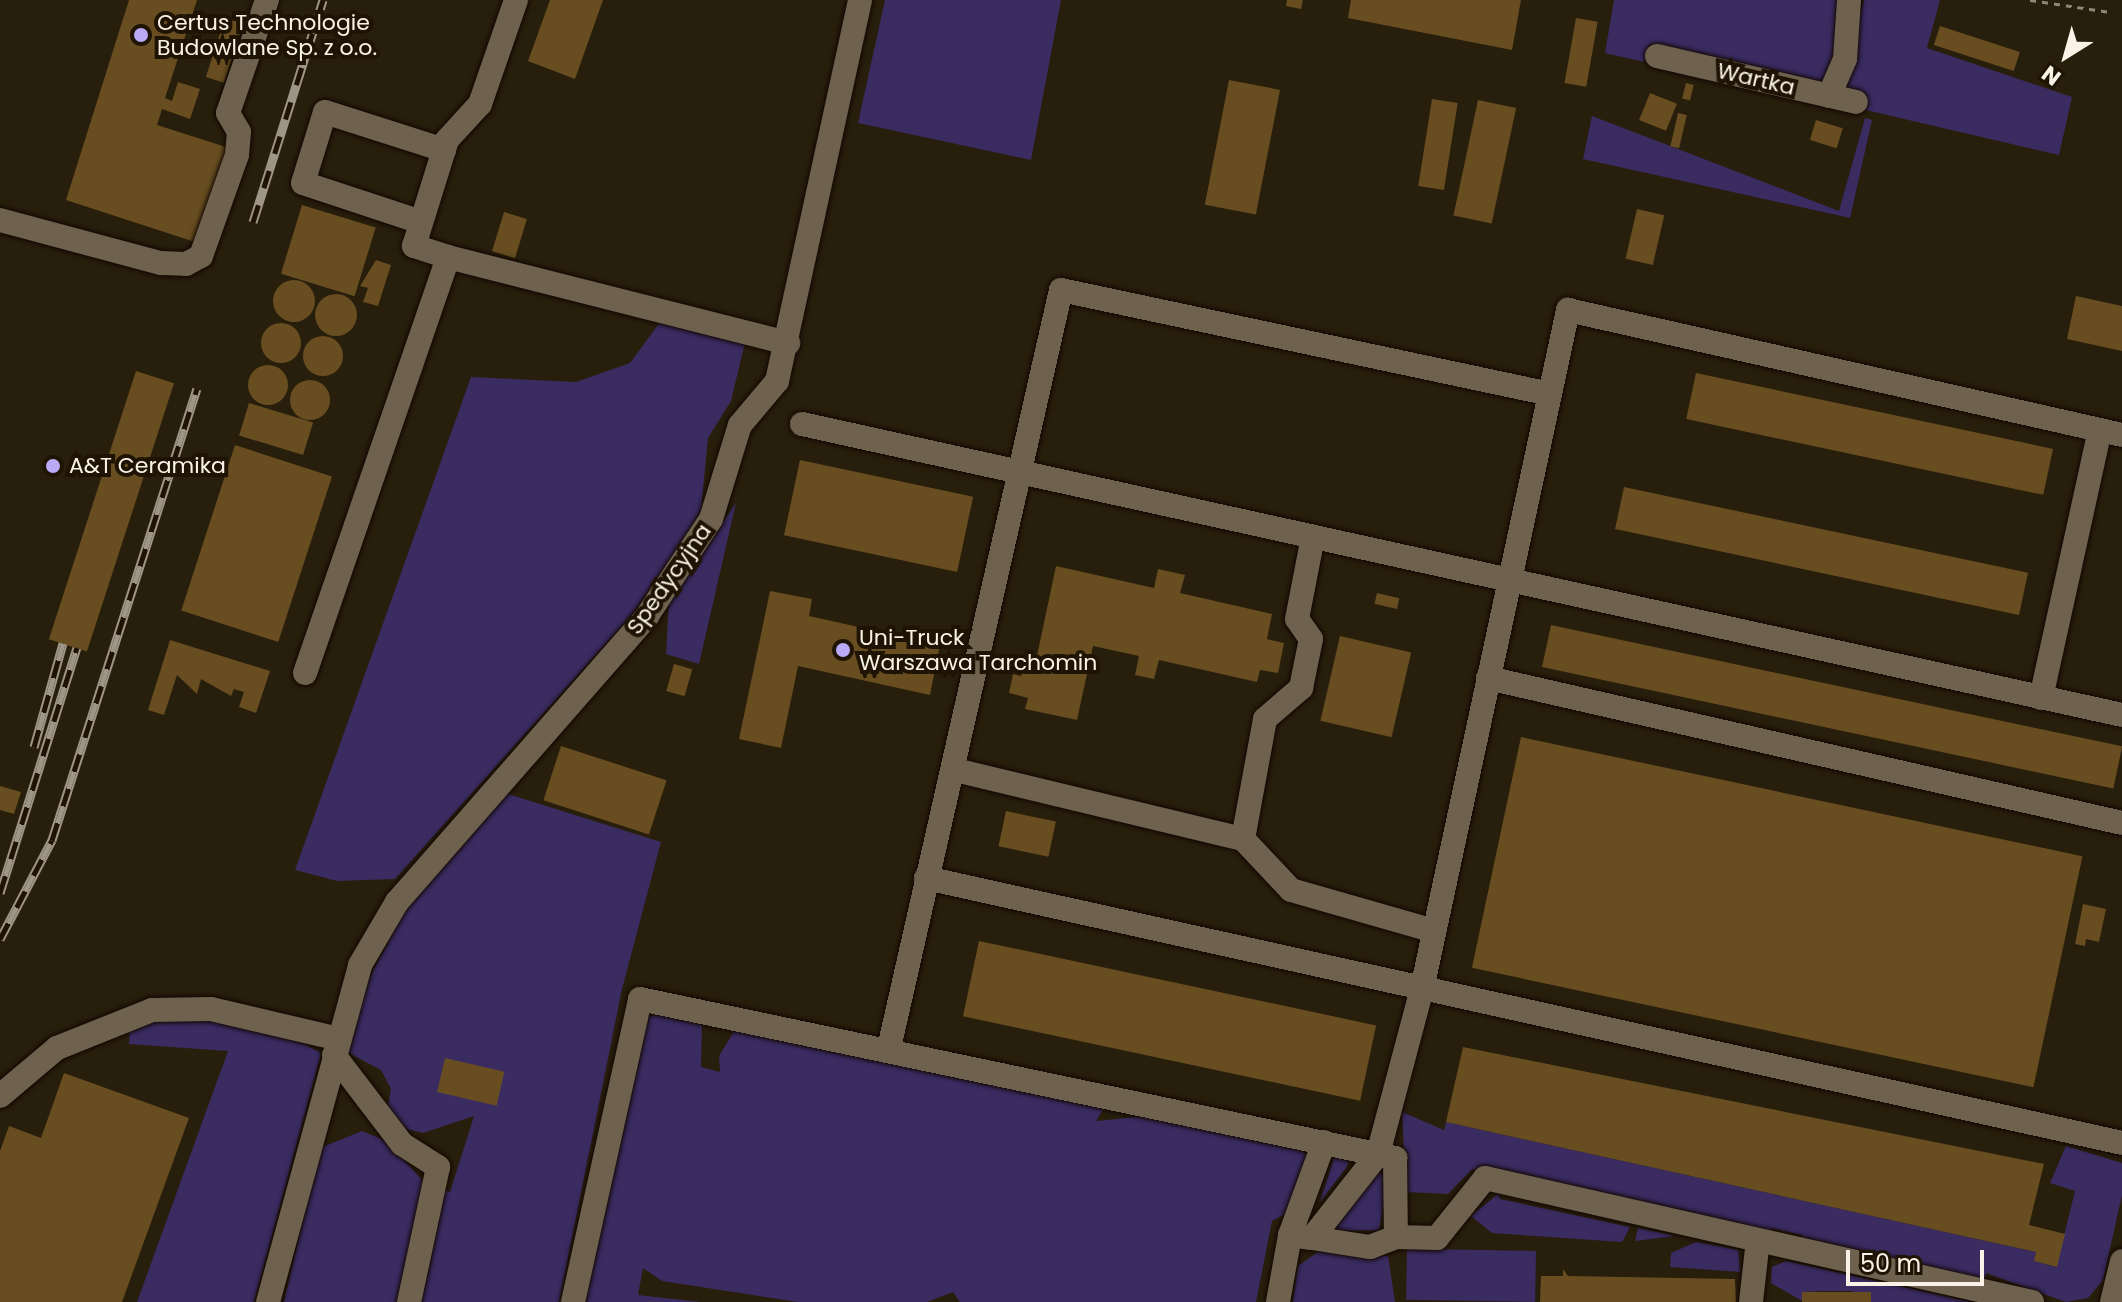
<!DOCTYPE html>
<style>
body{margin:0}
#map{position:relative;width:2122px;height:1302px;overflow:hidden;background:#281e0c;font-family:Poppins,sans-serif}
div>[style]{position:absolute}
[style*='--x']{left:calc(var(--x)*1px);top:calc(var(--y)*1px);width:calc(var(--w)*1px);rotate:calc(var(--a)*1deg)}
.green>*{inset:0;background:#3a2b61;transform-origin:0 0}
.building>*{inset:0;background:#674d20;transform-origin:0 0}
.round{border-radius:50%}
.path>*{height:3px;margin-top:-1.5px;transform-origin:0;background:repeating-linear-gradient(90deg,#8f8678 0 6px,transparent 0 12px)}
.roads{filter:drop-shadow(0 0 2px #110700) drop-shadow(0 0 2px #110700)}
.minor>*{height:24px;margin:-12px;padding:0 12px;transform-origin:12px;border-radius:12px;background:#6e614e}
.rail>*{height:9px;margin-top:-4.5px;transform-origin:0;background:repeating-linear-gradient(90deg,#1f1404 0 18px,#9e9587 0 36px);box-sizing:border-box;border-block:2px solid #9e9587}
.dots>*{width:22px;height:22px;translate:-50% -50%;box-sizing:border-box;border:4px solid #1f1404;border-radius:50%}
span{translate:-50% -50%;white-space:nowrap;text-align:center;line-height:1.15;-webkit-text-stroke:8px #1f1404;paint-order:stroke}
.poi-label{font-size:22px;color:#faf2e7}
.left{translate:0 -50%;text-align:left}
.street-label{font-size:22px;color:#faf2e7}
.north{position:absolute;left:2026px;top:16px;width:80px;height:80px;-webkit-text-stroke:6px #1f1404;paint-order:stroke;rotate:217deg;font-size:22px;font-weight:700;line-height:32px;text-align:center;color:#faf2e7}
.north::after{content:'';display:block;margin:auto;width:28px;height:36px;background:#faf2e7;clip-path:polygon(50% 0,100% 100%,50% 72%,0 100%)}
.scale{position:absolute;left:1846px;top:1250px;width:138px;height:36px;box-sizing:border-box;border:4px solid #faf2e7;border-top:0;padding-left:10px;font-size:24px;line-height:28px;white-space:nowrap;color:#faf2e7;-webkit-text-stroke:6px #1f1404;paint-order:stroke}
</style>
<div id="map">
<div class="green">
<div style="clip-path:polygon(885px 0,1061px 0,1031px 160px,858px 123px)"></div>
<div style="clip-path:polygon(1614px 0,1842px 0,1838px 60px,1827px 87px,1650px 44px,1644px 62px,1605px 53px)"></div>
<div style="clip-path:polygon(1864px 0,1940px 0,1927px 48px,2072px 97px,2059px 155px,1857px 108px,1843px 91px)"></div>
<div style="clip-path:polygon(1592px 116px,1839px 211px,1865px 118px,1872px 120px,1850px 218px,1583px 159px)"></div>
<div style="clip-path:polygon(661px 321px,746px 338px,731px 401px,708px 438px,701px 510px,679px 547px,632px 614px,395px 879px,337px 881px,295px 870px,471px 377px,576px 382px,630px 363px)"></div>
<div style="clip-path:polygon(736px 503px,699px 664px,666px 654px,669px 600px)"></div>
<div style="clip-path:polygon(502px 792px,661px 842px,622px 989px,559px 1302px,284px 1302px,320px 1148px,362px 1131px,386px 1141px,424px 1182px,450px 1192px,474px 1116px,423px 1133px,403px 1128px,387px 1113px,391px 1089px,381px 1070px,347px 1052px,364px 988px,410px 901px)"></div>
<div style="clip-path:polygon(662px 1011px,689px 1013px,702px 1025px,701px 1067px,720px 1072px,719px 1056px,736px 1028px,1104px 1108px,1096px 1121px,1158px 1115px,1273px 1135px,1306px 1154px,1308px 1166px,1289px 1212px,1272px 1221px,1256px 1302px,960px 1302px,953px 1292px,927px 1302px,798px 1302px,662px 1281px,643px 1268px,638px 1295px,701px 1302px,579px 1302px,647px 1018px)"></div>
<div style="clip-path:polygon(206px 1016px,285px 1034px,321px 1053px,254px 1302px,137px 1302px,228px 1051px,129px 1044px,130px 1025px)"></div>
<div style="clip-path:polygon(1402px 1112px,1444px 1130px,1446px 1122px,2036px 1252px,2035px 1261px,2056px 1267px,2075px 1191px,2050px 1183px,2066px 1146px,2122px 1163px,2122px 1195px,2103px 1280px,2088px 1298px,2066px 1302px,1986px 1273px,1984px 1283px,1801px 1243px,1802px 1235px,1772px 1228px,1770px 1235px,1472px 1169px,1448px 1194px,1406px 1192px)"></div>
<div style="clip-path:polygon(1352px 1154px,1346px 1168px,1320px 1202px,1335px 1155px)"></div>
<div style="clip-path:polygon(1377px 1168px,1388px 1181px,1379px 1230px,1332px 1231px)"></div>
<div style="clip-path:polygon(1498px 1194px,1500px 1199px,1630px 1227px,1622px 1242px,1492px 1233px,1471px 1216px)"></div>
<div style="clip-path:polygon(1638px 1228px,1675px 1236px,1635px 1241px)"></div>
<div style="clip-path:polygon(1696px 1242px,1738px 1250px,1740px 1272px,1670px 1267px,1671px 1253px)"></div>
<div style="clip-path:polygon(1321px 1250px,1388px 1256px,1395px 1302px,1293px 1302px,1298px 1266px)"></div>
<div style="left:1536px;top:1251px;width:51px;height:129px;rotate:91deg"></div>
<div style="clip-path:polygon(1786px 1261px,1971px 1302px,1871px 1302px,1852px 1291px,1822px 1291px,1802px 1292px,1802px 1301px,1771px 1283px,1772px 1267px)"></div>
</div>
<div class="building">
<div style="clip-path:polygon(129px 0,197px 0,165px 98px,172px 101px,178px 82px,200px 89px,190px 119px,162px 109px,157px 125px,229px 148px,198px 243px,66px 200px)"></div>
<div style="clip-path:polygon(550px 0,603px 0,575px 79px,528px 61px)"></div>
<div style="clip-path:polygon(1287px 0,1303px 0,1301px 9px,1286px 6px)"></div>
<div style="clip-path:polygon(1351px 0,1521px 0,1512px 50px,1348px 18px)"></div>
<div style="left:225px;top:18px;width:19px;height:62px;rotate:18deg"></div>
<div style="left:1576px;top:18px;width:22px;height:66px;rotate:10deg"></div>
<div style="left:1940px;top:26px;width:84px;height:20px;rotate:18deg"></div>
<div style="left:1229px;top:80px;width:52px;height:127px;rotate:11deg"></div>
<div style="left:1686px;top:83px;width:8px;height:16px;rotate:14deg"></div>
<div style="left:1650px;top:93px;width:29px;height:29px;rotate:22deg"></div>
<div style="left:1432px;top:99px;width:26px;height:88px;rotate:9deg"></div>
<div style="left:1478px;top:100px;width:39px;height:118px;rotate:12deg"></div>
<div style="left:1678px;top:113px;width:9px;height:34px;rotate:13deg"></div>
<div style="left:1816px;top:120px;width:28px;height:21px;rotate:17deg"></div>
<div style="left:302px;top:205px;width:77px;height:72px;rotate:17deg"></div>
<div style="left:1637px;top:209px;width:28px;height:51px;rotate:13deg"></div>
<div style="left:504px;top:212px;width:24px;height:41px;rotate:17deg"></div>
<div style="clip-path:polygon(376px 260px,391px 265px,378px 306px,363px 302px,368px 288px,360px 286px)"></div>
<div class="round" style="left:273px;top:280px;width:42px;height:42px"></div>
<div class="round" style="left:315px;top:294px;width:42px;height:42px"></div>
<div style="clip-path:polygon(2076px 296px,2122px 306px,2122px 351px,2067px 339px)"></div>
<div class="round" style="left:261px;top:323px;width:40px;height:40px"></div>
<div class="round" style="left:303px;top:336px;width:40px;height:40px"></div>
<div class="round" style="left:248px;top:365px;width:40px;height:40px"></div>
<div style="left:136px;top:371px;width:40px;height:282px;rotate:18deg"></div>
<div style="left:1696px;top:373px;width:365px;height:47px;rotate:12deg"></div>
<div class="round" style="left:290px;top:380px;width:40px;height:40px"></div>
<div style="left:249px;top:403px;width:67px;height:34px;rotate:17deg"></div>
<div style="left:235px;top:445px;width:102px;height:174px;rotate:18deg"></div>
<div style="left:800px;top:460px;width:177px;height:77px;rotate:12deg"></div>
<div style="left:1624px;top:487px;width:413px;height:43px;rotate:12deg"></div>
<div style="clip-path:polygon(1056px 566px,1154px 588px,1158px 569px,1185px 575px,1180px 593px,1272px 614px,1267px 639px,1284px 643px,1278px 673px,1260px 670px,1257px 682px,1159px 660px,1154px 679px,1135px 675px,1139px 656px,1093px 646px,1077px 720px,1025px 709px,1028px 698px,1009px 693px,1013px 674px,1021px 676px,1027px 654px,1037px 656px)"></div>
<div style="clip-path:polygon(770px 591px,812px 599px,809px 616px,940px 645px,930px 695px,798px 666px,781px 748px,739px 739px)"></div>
<div style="left:1377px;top:593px;width:23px;height:11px;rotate:13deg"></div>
<div style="left:1551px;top:625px;width:584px;height:43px;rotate:12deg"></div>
<div style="left:1340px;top:636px;width:73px;height:87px;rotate:13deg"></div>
<div style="clip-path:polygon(170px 640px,270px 671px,256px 713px,239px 707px,244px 692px,234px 689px,231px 696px,201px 679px,197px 694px,177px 675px,164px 715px,148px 710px)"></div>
<div style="left:674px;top:664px;width:19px;height:28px;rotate:16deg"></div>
<div style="left:1521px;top:737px;width:574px;height:236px;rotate:12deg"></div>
<div style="left:561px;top:746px;width:111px;height:57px;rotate:18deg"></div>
<div style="clip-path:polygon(0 786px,21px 792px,14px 814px,0 810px)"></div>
<div style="left:1006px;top:811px;width:51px;height:36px;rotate:12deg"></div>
<div style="clip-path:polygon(2083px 904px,2106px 909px,2099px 942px,2086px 939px,2085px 946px,2075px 944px)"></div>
<div style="left:979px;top:941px;width:406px;height:77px;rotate:12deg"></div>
<div style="clip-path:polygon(1463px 1047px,2044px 1164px,2029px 1225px,2065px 1234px,2057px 1267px,2034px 1261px,2036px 1252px,1446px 1122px)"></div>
<div style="left:445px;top:1058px;width:61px;height:35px;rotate:13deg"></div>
<div style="clip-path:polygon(64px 1073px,189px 1118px,122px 1302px,0 1302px,0 1151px,9px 1126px,41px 1138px)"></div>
<div style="clip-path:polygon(1563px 1269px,1568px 1276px,1735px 1279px,1736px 1302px,1540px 1302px,1541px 1276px,1563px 1276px)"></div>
<div style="left:1802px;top:1292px;width:69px;height:10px"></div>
</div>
<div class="path">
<div style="--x:2030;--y:0;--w:81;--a:8.5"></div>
</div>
<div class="roads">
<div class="minor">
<div style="--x:1657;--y:56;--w:204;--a:13"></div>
<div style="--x:1829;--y:96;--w:40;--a:-66.6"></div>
<div style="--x:1845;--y:59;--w:59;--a:-86.1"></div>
<div style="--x:0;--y:220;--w:167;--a:15"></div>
<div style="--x:161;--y:263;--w:25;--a:2"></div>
<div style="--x:186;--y:264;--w:17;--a:-28"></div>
<div style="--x:201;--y:256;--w:107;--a:-70.4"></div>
<div style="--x:237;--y:155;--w:23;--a:-85"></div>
<div style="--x:239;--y:132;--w:22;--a:-120"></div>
<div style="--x:228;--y:113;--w:120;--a:-71"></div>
<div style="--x:421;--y:222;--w:124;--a:-161.7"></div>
<div style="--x:303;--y:183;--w:74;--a:-72.8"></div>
<div style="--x:325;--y:112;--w:125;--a:17.7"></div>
<div style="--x:448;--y:257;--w:36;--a:-162"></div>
<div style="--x:414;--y:246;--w:111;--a:-72.7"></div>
<div style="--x:447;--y:140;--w:49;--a:-47.5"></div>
<div style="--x:480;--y:104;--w:110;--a:-70.9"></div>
<div style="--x:802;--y:424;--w:1352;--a:12.43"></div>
<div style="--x:305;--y:673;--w:440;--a:-71"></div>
<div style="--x:448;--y:257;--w:351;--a:14.2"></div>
<div style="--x:1488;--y:678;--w:650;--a:12.88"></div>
<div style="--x:2041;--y:698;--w:274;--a:-77.6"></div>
<div style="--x:955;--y:770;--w:296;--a:13.5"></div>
<div style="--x:1243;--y:839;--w:70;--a:46.7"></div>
<div style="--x:1291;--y:890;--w:149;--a:16"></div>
<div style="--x:1243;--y:839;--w:122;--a:-79.6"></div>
<div style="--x:1265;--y:719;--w:48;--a:-40.7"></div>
<div style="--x:1301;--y:688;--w:50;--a:-78.5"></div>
<div style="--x:1311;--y:639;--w:24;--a:-125"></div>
<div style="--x:1297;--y:619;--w:84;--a:-79"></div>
<div style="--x:926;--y:878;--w:1225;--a:12.49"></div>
<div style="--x:889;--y:1048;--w:777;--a:-77.22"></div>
<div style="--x:1061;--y:290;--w:500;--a:12"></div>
<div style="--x:334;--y:1055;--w:112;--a:52.6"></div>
<div style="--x:402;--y:1144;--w:43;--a:32.6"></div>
<div style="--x:438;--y:1167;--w:138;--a:102.1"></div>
<div style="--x:0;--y:1096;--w:75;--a:-40.1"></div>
<div style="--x:57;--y:1048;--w:102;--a:-21.8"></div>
<div style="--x:152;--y:1010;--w:59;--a:-1"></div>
<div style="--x:211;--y:1009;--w:131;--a:13.2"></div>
<div style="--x:1290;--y:1235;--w:22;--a:8"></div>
<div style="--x:1312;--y:1238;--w:107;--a:-51.8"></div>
<div style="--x:1378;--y:1154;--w:171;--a:-75.1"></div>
<div style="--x:1422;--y:989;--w:695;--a:-77.86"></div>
<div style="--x:1568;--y:310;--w:568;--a:12.71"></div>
<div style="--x:1312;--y:1238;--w:59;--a:8.8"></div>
<div style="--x:1370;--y:1247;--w:28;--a:-21"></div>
<div style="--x:1396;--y:1237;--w:41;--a:1.4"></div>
<div style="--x:1437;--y:1238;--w:77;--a:-51.3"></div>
<div style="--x:1485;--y:1178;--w:561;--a:12.77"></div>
<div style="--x:268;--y:1302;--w:349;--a:-74.7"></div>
<div style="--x:360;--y:965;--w:73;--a:-59.6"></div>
<div style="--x:397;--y:902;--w:380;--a:-48.8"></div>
<div style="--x:647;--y:616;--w:116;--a:-56.6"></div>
<div style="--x:711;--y:519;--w:98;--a:-72.9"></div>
<div style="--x:740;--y:425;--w:57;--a:-49.9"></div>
<div style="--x:777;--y:381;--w:390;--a:-77.7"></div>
<div style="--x:573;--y:1302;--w:310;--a:-77.5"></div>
<div style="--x:640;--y:999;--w:772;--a:11.89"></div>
<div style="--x:1395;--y:1158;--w:79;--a:89.3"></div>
<div style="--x:1278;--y:1302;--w:68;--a:-79.8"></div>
<div style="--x:1290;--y:1235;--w:99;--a:-69.9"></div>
<div style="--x:1751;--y:1302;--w:62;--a:-83.6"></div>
<div style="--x:2112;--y:1302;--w:42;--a:-76.3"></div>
</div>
</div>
<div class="rail">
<div style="--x:253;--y:222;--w:233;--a:-72.5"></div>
<div style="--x:34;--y:747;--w:108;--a:-74.4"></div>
<div style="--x:0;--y:893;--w:257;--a:-72.6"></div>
<div style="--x:0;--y:939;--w:112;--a:-62.3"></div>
<div style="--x:52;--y:840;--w:474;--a:-72.2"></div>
</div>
<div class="dots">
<div style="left:141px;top:35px;background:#baaaf6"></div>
<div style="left:53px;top:466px;background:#baaaf6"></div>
<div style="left:843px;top:650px;background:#baaaf6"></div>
</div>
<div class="poi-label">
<span class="left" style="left:157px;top:35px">Certus Technologie<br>Budowlane Sp. z o.o.</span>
<span class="left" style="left:69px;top:466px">A&amp;T Ceramika</span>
<span class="left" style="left:859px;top:650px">Uni-Truck<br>Warszawa Tarchomin</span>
</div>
<div class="street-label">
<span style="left:1756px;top:79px;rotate:13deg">Wartka</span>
<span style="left:669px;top:579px;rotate:-55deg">Spedycyjna</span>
</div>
<div class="north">N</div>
<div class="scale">50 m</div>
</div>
